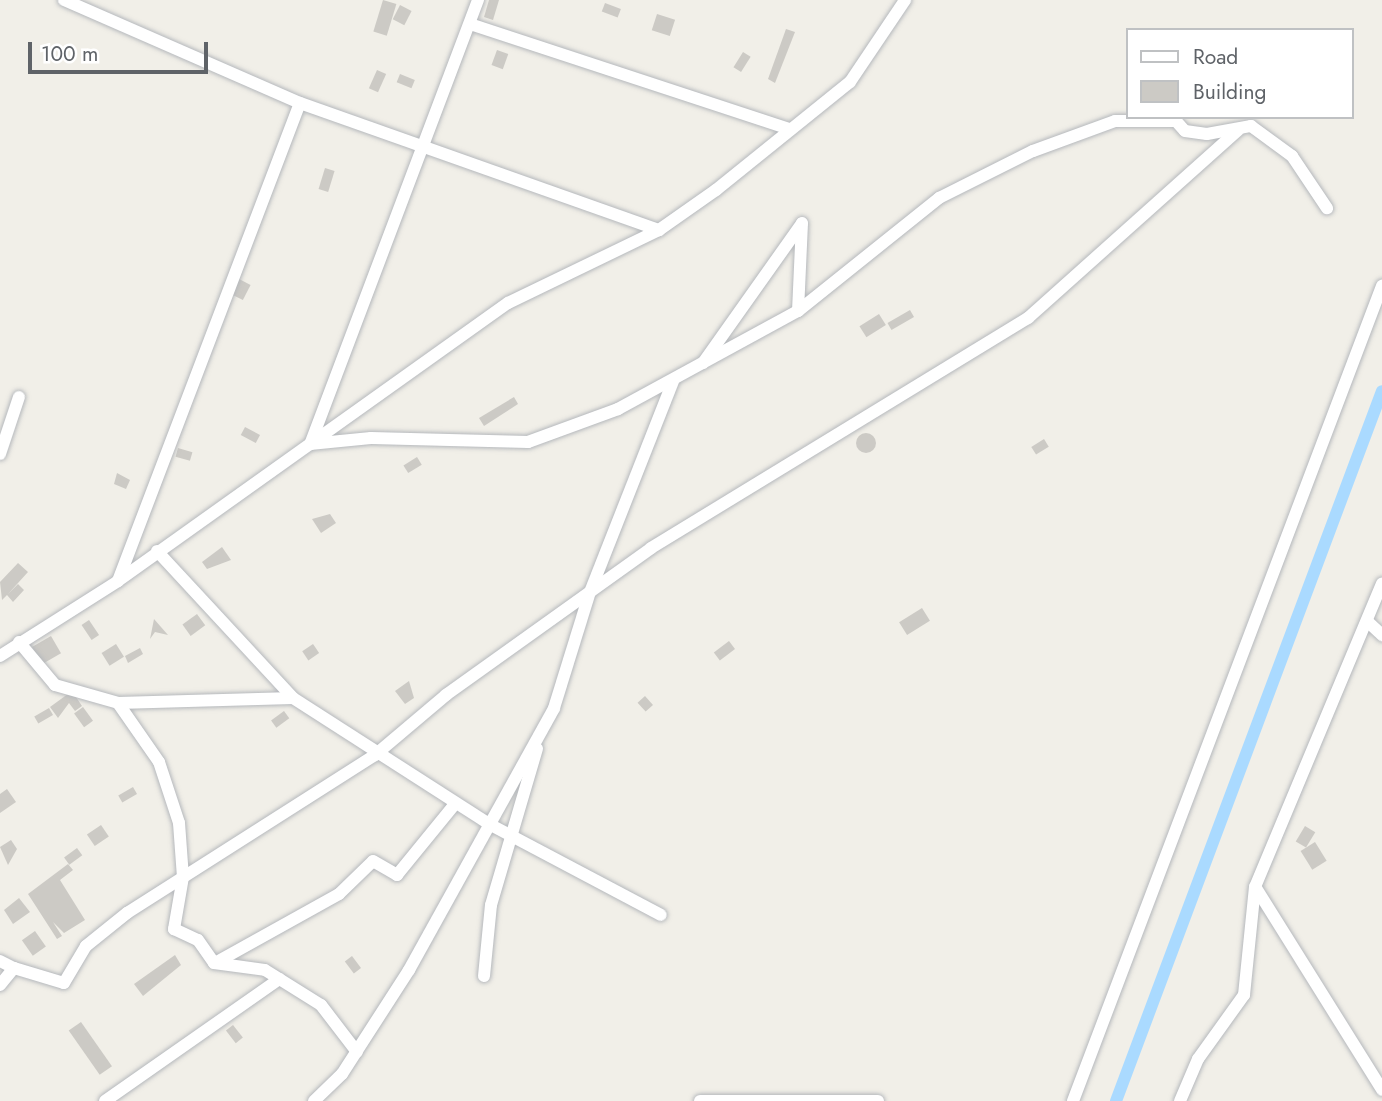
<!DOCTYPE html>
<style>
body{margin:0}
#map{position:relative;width:1382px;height:1101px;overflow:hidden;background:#f1efe8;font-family:Jost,sans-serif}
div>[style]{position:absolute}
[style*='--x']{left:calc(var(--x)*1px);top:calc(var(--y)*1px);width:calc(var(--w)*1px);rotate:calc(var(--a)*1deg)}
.canal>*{height:12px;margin:-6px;padding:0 6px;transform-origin:6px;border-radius:6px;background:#aadaff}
.building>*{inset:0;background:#cccac5;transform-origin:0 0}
.round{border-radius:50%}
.roads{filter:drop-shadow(0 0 2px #b5b8bc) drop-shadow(0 0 2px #b5b8bc)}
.minor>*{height:12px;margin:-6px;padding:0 6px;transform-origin:6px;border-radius:6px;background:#fff}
span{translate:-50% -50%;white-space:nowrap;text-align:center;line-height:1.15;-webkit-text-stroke:6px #fff;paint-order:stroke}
.legend{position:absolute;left:1126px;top:28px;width:228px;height:91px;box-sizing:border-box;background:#fff;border:2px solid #bfc1c3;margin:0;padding:9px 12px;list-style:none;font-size:21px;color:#5f6368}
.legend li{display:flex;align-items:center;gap:14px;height:35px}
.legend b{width:35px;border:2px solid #bfc1c3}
.scale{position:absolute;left:28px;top:42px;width:180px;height:32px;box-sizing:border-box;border:4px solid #5f6368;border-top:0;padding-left:9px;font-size:21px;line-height:24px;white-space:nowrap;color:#5f6368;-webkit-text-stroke:5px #fff;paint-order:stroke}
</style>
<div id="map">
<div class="canal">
<div style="--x:1116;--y:1101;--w:758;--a:-69.46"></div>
</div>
<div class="building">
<div style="left:383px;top:0;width:14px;height:33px;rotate:17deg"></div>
<div style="clip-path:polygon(489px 0,499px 0,493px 20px,484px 17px)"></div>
<div style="left:605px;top:3px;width:17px;height:9px;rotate:21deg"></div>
<div style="left:400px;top:5px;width:13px;height:16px;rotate:27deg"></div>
<div style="left:657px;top:14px;width:19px;height:17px;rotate:18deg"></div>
<div style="clip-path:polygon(786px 29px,795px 32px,775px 83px,768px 79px)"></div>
<div style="left:497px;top:50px;width:12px;height:16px;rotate:20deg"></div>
<div style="left:743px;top:52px;width:9px;height:18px;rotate:32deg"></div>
<div style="left:377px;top:70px;width:10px;height:20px;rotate:24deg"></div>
<div style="left:400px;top:74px;width:16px;height:9px;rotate:22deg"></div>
<div style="left:325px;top:168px;width:10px;height:22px;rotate:17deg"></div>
<div style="left:239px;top:279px;width:13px;height:17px;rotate:27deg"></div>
<div style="left:910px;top:310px;width:8px;height:26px;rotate:60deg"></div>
<div style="left:879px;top:314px;width:13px;height:23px;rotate:58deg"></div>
<div style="clip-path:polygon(514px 397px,518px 404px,484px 426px,479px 418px)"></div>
<div style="left:245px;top:427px;width:17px;height:9px;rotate:28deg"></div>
<div class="round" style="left:856px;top:433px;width:20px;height:20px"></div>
<div style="left:1044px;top:439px;width:9px;height:15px;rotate:58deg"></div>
<div style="left:178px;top:448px;width:15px;height:9px;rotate:16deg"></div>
<div style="left:417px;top:457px;width:9px;height:16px;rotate:58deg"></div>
<div style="clip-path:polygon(117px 473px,130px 480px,126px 489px,114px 484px)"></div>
<div style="clip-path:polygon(330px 514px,336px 523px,321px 533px,312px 519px)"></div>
<div style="clip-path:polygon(222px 547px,231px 560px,207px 569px,202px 562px)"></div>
<div style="clip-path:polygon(18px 563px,28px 572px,8px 594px,18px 584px,24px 590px,13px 602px,7px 595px,2px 600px,0 582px)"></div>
<div style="left:922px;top:608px;width:15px;height:27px;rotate:58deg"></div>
<div style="left:197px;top:614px;width:14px;height:18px;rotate:54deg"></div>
<div style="clip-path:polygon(154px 619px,168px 635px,155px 632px,150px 639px)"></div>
<div style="left:89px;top:620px;width:18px;height:9px;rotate:56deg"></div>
<div style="left:51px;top:636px;width:20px;height:22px;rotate:60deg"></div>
<div style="left:729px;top:641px;width:10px;height:19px;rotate:53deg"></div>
<div style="left:116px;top:644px;width:15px;height:17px;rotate:58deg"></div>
<div style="left:313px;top:644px;width:11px;height:13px;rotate:56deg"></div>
<div style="clip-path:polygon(140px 648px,143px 654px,128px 663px,125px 656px)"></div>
<div style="clip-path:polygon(409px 681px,414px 698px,405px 704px,395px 691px)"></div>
<div style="clip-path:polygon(72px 691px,82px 706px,75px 711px,69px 703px,58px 718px,50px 707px)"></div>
<div style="left:645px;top:696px;width:12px;height:10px;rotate:48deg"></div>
<div style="left:83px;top:707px;width:17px;height:11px;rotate:54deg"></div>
<div style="left:49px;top:708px;width:8px;height:17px;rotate:60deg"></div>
<div style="left:284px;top:711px;width:9px;height:16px;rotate:54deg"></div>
<div style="left:133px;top:787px;width:8px;height:17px;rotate:60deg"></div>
<div style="clip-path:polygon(7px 789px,16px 802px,0 813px,0 794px)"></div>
<div style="left:101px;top:825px;width:14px;height:17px;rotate:56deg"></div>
<div style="left:1305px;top:826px;width:12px;height:18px;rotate:31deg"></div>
<div style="clip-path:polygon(11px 840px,17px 849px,8px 865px,0 847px)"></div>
<div style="left:1315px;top:842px;width:22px;height:17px;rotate:58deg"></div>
<div style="left:77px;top:848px;width:9px;height:16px;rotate:54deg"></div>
<div style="clip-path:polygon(68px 864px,73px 870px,60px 880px,85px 920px,64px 933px,53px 922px,62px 936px,57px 939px,28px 894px)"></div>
<div style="clip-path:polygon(19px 898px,30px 912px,13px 924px,4px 910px)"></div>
<div style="left:35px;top:931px;width:19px;height:16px;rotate:55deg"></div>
<div style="clip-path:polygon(175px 955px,181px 965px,143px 996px,134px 984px)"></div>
<div style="left:352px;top:956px;width:15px;height:9px;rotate:53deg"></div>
<div style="left:81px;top:1022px;width:54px;height:15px;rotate:55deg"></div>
<div style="left:233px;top:1025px;width:16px;height:9px;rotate:52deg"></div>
</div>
<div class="roads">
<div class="minor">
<div style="--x:64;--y:0;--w:257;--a:23.6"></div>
<div style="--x:300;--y:103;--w:381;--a:19.5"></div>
<div style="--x:478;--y:0;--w:475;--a:110.7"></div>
<div style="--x:310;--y:444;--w:61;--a:-5.6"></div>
<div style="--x:371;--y:438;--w:157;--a:1.5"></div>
<div style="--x:528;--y:442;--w:96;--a:-20.1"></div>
<div style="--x:618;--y:409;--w:205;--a:-28.6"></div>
<div style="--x:798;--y:311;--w:181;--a:-38.7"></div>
<div style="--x:939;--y:198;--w:105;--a:-26.6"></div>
<div style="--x:1033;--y:151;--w:87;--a:-20.1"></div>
<div style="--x:1115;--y:121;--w:61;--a:0"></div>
<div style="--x:1176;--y:121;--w:13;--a:48"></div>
<div style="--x:1185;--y:131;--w:22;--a:8"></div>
<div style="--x:1207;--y:134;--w:45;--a:-10.3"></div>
<div style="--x:1251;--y:126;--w:51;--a:36.2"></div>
<div style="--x:1292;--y:156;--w:63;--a:56.1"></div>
<div style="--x:470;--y:24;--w:337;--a:18.2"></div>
<div style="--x:703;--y:363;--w:171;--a:-54.7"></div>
<div style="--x:802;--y:223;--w:88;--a:92.6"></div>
<div style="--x:0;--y:454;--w:60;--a:-71.6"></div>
<div style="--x:157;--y:551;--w:200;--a:47.2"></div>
<div style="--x:293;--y:698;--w:235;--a:32.7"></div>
<div style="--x:491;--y:825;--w:192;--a:27.9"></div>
<div style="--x:118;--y:581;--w:511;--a:-69.16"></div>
<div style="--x:1367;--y:621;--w:21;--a:43"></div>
<div style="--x:19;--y:642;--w:56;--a:50.1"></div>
<div style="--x:55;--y:685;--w:66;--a:15.9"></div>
<div style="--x:118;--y:703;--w:175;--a:-1.6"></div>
<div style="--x:0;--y:656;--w:140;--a:-32.4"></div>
<div style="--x:118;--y:581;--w:479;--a:-35.5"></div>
<div style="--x:508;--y:303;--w:168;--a:-25.8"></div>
<div style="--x:659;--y:230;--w:70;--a:-35.1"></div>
<div style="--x:716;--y:190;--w:172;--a:-38.9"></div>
<div style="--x:850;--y:82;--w:99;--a:-56.1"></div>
<div style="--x:118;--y:703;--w:72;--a:55.2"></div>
<div style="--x:159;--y:762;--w:64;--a:71.8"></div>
<div style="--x:179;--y:823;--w:54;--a:85.8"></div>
<div style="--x:183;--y:877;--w:53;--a:99.8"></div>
<div style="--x:174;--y:929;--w:26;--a:25"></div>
<div style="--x:198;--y:940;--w:28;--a:55"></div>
<div style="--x:214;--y:963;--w:51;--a:7.8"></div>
<div style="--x:265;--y:970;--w:66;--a:32"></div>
<div style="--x:321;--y:1005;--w:59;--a:52.5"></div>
<div style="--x:1256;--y:888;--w:238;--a:58"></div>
<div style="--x:0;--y:961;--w:16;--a:27"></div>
<div style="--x:215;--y:963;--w:142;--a:-29.1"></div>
<div style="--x:339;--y:894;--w:47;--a:-44.1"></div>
<div style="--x:373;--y:861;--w:28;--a:30"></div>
<div style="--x:397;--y:875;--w:92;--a:-50.8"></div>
<div style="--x:484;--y:976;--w:71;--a:-84.4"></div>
<div style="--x:491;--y:905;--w:163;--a:-73.6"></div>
<div style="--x:0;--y:985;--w:22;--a:-51"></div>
<div style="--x:14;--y:968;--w:52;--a:16.7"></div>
<div style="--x:64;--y:983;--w:43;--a:-59.3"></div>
<div style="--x:86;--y:946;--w:53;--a:-38.8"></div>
<div style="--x:127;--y:913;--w:294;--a:-32.5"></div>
<div style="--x:375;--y:755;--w:93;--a:-40.2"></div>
<div style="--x:446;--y:695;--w:252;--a:-35.6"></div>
<div style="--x:651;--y:548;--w:442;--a:-31.4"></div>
<div style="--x:1028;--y:318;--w:282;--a:-41.8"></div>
<div style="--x:105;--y:1101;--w:213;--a:-35"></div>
<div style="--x:314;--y:1101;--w:39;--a:-44"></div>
<div style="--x:342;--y:1074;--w:124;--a:-57.2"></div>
<div style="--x:409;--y:970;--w:299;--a:-61"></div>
<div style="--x:554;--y:708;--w:121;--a:-72.8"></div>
<div style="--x:590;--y:592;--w:227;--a:-68.5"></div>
<div style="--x:700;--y:1101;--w:178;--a:0"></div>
<div style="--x:1073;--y:1101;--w:872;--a:-69.24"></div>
<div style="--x:1180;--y:1101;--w:46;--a:-66.8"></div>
<div style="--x:1198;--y:1059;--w:79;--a:-54.3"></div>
<div style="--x:1244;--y:995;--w:109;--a:-84.2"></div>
<div style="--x:1255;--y:887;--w:329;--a:-67.3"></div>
</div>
</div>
<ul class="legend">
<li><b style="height:9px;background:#fff"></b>Road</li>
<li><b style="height:19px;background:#cccac5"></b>Building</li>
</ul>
<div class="scale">100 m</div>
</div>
